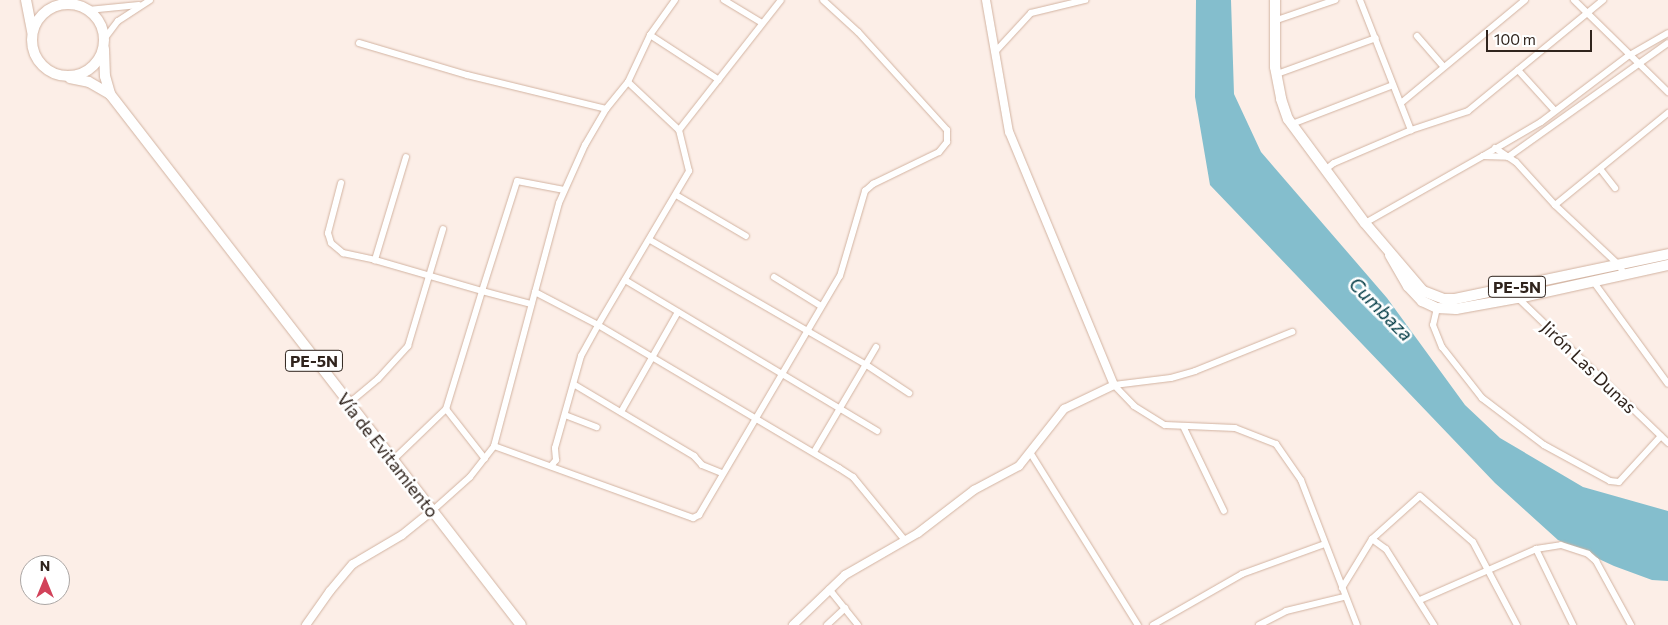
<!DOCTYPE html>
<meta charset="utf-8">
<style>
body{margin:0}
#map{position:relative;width:1668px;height:625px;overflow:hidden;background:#fceee7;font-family:Commissioner,sans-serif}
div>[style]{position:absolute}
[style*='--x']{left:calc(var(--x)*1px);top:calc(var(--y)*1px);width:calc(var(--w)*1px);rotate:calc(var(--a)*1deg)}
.water>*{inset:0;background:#84becd}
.roads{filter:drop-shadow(0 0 1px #d2b3a1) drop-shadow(0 0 1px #d2b3a1)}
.minor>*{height:6px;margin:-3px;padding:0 3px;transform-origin:3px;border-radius:3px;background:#fff}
.tertiary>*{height:8px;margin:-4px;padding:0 4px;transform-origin:4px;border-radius:4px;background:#fff}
.primary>*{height:10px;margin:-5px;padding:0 5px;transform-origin:5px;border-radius:5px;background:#fff}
.trunk>*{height:10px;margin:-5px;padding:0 5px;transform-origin:5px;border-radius:5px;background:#fff}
.trunk>.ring{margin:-5px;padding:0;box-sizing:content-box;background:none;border:10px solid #fff;border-radius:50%}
span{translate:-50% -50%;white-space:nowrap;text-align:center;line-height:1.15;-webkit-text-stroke:5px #fff;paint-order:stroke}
.shield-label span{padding:1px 4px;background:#fff;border:1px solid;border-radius:4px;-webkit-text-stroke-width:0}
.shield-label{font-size:16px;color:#30241d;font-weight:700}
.street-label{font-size:18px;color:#30241d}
.water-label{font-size:19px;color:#023b45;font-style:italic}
.north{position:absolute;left:20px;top:555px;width:50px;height:50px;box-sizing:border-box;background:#fff;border:1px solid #aca7a5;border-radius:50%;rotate:0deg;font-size:14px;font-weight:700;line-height:20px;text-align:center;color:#30241d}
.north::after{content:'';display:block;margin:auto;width:18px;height:22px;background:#d2425a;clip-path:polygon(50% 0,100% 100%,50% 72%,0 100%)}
.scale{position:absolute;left:1486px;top:30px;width:106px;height:22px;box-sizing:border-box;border:2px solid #30241d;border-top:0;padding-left:6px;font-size:15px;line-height:18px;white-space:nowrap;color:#30241d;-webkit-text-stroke:4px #fff;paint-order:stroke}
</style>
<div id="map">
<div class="water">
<div style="clip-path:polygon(1196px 0,1231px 0,1234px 94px,1261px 152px,1387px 298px,1465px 405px,1500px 438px,1583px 487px,1668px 511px,1668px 581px,1652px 580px,1614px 566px,1558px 540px,1495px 483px,1210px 185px,1195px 97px)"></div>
</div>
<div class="roads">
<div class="minor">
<div style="--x:724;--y:0;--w:44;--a:31.2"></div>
<div style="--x:1360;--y:0;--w:140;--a:68.6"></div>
<div style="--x:1574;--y:0;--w:132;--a:44.4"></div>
<div style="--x:88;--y:10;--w:51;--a:-5.6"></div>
<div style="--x:1274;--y:21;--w:65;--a:-19"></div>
<div style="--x:650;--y:35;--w:82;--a:33.1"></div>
<div style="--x:1417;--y:36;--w:40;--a:49"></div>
<div style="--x:105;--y:38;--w:21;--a:-53"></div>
<div style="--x:118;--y:21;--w:38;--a:-33"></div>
<div style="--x:359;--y:43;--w:113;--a:16.5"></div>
<div style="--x:467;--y:75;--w:143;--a:13.7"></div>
<div style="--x:995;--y:52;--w:53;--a:-47.3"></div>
<div style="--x:1031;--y:13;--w:56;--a:-13.5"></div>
<div style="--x:1518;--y:70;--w:55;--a:47.9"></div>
<div style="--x:1277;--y:74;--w:105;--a:-20"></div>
<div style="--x:628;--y:82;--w:70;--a:43.3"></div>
<div style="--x:1401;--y:103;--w:161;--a:-39.7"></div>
<div style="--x:1292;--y:124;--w:108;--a:-21.1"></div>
<div style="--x:1495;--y:148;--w:25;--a:34"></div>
<div style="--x:1516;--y:162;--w:58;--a:47.8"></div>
<div style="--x:1555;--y:205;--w:88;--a:43.2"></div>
<div style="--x:1619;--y:265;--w:10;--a:61"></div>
<div style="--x:1483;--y:156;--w:67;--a:-30.4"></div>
<div style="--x:1541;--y:122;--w:109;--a:-37.2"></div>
<div style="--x:1628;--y:56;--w:46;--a:-29.9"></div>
<div style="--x:406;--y:157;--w:108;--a:106.8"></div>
<div style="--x:375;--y:260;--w:111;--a:16.2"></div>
<div style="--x:482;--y:291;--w:115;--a:-72.3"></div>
<div style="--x:517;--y:181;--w:48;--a:10.8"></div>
<div style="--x:1325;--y:170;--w:11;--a:-38"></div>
<div style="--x:1334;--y:163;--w:84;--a:-23.2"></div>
<div style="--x:1411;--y:130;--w:60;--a:-18.4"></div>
<div style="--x:1468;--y:111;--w:175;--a:-39.4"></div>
<div style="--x:1601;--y:170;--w:23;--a:52"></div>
<div style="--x:341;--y:183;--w:52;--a:104.6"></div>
<div style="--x:328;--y:233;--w:10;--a:73"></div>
<div style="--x:331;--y:243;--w:16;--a:40"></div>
<div style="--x:343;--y:253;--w:33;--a:12"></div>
<div style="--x:676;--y:195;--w:81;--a:30.4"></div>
<div style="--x:1555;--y:205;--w:146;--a:-39.2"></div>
<div style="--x:1365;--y:223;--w:136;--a:-29.6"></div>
<div style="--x:1483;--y:156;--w:25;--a:2"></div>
<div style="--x:1508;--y:157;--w:196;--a:-35.5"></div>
<div style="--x:650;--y:240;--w:248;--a:30"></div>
<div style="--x:865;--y:364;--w:53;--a:33.4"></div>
<div style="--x:774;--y:277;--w:55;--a:31.7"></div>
<div style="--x:625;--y:280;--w:294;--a:30.9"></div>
<div style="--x:1593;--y:281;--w:127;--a:53.9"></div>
<div style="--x:1513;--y:287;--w:12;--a:66"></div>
<div style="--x:1518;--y:298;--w:209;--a:44"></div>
<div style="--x:535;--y:292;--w:92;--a:-74.9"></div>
<div style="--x:559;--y:203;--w:64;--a:-65.9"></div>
<div style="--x:585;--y:145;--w:42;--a:-59.7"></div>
<div style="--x:606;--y:109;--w:35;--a:-51"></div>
<div style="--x:628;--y:82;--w:52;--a:-64.9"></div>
<div style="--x:650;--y:35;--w:43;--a:-54.5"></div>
<div style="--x:1437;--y:308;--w:17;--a:103"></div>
<div style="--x:1433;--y:325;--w:24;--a:68"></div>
<div style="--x:1442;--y:347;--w:65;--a:51.9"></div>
<div style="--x:1482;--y:398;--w:78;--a:37.2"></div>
<div style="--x:1544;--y:445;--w:75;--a:28.6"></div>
<div style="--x:1610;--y:481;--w:9;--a:6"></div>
<div style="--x:1619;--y:482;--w:62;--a:-47.6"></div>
<div style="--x:575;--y:385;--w:139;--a:30.8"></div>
<div style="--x:694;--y:456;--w:12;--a:48"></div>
<div style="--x:702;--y:465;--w:22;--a:22"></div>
<div style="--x:1114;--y:385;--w:29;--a:46"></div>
<div style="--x:1134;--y:406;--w:36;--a:32"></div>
<div style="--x:1165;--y:425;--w:70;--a:2.5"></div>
<div style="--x:1235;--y:428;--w:44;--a:21.3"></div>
<div style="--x:1276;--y:444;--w:44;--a:55.2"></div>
<div style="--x:1301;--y:480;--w:155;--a:68.9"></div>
<div style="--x:1114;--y:385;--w:57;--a:-7"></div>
<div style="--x:1171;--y:378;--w:25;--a:-16"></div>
<div style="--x:1195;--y:371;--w:105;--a:-21.9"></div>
<div style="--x:348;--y:404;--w:39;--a:-40"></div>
<div style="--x:378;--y:379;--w:45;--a:-47.7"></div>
<div style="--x:408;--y:346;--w:122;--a:-73.3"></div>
<div style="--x:446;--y:409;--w:63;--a:52"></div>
<div style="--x:621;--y:412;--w:115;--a:-60.3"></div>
<div style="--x:565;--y:415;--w:34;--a:21"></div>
<div style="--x:1184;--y:428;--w:92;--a:64.3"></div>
<div style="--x:494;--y:446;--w:212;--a:19.9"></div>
<div style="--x:693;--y:518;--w:7;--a:-27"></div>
<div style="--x:699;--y:515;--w:277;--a:-59.5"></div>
<div style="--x:840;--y:276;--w:89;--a:-73.6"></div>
<div style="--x:865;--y:191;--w:11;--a:-41"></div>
<div style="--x:873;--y:184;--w:73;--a:-25.9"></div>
<div style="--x:939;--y:152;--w:13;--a:-51"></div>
<div style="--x:947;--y:142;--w:12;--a:-90"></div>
<div style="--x:947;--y:130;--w:132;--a:-132.2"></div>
<div style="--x:858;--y:32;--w:47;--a:-137.6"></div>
<div style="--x:814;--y:452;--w:122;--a:-59.4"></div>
<div style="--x:1031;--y:454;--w:202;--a:58"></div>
<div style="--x:393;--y:460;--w:74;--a:-43.9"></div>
<div style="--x:446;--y:409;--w:123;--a:-73"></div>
<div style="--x:482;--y:291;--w:51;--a:14.9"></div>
<div style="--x:551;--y:466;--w:8;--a:-50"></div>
<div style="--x:556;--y:460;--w:12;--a:-95"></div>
<div style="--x:555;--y:448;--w:96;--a:-74.2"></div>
<div style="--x:581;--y:356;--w:35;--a:-61"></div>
<div style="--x:598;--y:325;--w:280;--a:30.7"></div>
<div style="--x:839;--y:468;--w:17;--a:33"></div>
<div style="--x:853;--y:477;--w:80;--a:50.6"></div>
<div style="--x:432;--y:511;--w:51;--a:-41.8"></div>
<div style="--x:470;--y:477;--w:39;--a:-52"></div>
<div style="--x:494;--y:446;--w:159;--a:-75.1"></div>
<div style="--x:535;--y:292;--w:71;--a:27.6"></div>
<div style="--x:598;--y:325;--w:179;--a:-59.4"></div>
<div style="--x:689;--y:171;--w:42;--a:-103.7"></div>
<div style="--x:679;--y:130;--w:165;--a:-51.9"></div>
<div style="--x:1372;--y:539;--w:17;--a:36"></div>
<div style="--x:1386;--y:549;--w:90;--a:57.7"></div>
<div style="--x:1536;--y:549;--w:85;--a:64"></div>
<div style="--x:1342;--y:588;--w:57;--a:-58.5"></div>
<div style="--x:1372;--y:539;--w:64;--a:-41.9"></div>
<div style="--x:1420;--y:496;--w:70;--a:41"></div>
<div style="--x:1473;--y:542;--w:94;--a:62.1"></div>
<div style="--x:829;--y:589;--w:46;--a:51.1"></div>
<div style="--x:1420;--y:600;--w:127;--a:-23.7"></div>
<div style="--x:1536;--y:549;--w:25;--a:-9"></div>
<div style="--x:1561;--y:545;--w:28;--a:18"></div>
<div style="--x:1588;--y:554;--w:11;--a:41"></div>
<div style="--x:1596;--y:561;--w:73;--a:61.3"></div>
<div style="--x:827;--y:625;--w:25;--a:-43"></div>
<div style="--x:1153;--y:625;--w:103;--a:-29.8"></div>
<div style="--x:1242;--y:574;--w:88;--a:-19.9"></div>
<div style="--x:1259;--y:625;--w:30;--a:-27"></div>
<div style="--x:1286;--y:611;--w:60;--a:-13.6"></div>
</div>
<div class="tertiary">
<div style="--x:306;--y:625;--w:42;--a:-54.8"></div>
<div style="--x:330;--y:591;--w:35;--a:-50"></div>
<div style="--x:353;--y:564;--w:57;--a:-30.6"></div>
<div style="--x:402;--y:535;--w:38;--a:-39"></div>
<div style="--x:793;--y:625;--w:72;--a:-43.9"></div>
<div style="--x:845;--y:575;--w:84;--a:-29.9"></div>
<div style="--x:918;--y:533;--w:71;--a:-37.5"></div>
<div style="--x:974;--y:490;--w:51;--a:-28.1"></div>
<div style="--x:1019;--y:466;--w:73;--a:-51.7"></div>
<div style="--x:1064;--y:409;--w:55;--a:-25.6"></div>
<div style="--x:1114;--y:385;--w:274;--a:-112.5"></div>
<div style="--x:1009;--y:132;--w:134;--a:-99.9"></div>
</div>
<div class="primary">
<div style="--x:1275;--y:0;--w:67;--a:90"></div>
<div style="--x:1275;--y:67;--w:33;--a:79"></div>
<div style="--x:1281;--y:99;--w:21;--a:71"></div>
<div style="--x:1288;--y:119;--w:129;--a:53.5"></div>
<div style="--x:1365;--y:223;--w:89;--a:49.5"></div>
<div style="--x:1423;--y:291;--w:22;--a:21"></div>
<div style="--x:1444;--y:299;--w:11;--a:0"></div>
<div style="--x:1455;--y:299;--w:218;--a:-11.9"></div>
<div style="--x:1390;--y:255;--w:36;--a:60"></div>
<div style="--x:1408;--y:286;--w:21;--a:47"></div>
<div style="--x:1422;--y:301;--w:17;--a:25"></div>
<div style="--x:1437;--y:308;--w:19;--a:3"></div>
<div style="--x:1456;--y:309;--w:63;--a:-10.1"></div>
<div style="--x:1518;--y:298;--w:154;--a:-12.4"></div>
</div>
<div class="trunk">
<div style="--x:26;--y:0;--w:32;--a:79"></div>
<div class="ring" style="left:32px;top:4px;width:62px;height:62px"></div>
<div style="--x:104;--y:49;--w:27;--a:88"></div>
<div style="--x:105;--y:76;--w:19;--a:74"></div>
<div style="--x:110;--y:94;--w:671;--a:52.26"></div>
<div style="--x:70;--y:78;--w:19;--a:12"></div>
<div style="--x:89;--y:82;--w:24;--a:30"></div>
</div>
</div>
<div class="shield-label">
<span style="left:1517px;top:287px">PE-5N</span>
<span style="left:314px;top:361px">PE-5N</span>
</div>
<div class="street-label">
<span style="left:1589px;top:367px;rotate:44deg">Jirón Las Dunas</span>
<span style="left:388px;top:455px;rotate:52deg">Vía de Evitamiento</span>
</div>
<div class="water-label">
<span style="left:1381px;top:309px;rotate:45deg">Cumbaza</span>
</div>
<div class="north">N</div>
<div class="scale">100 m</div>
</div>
